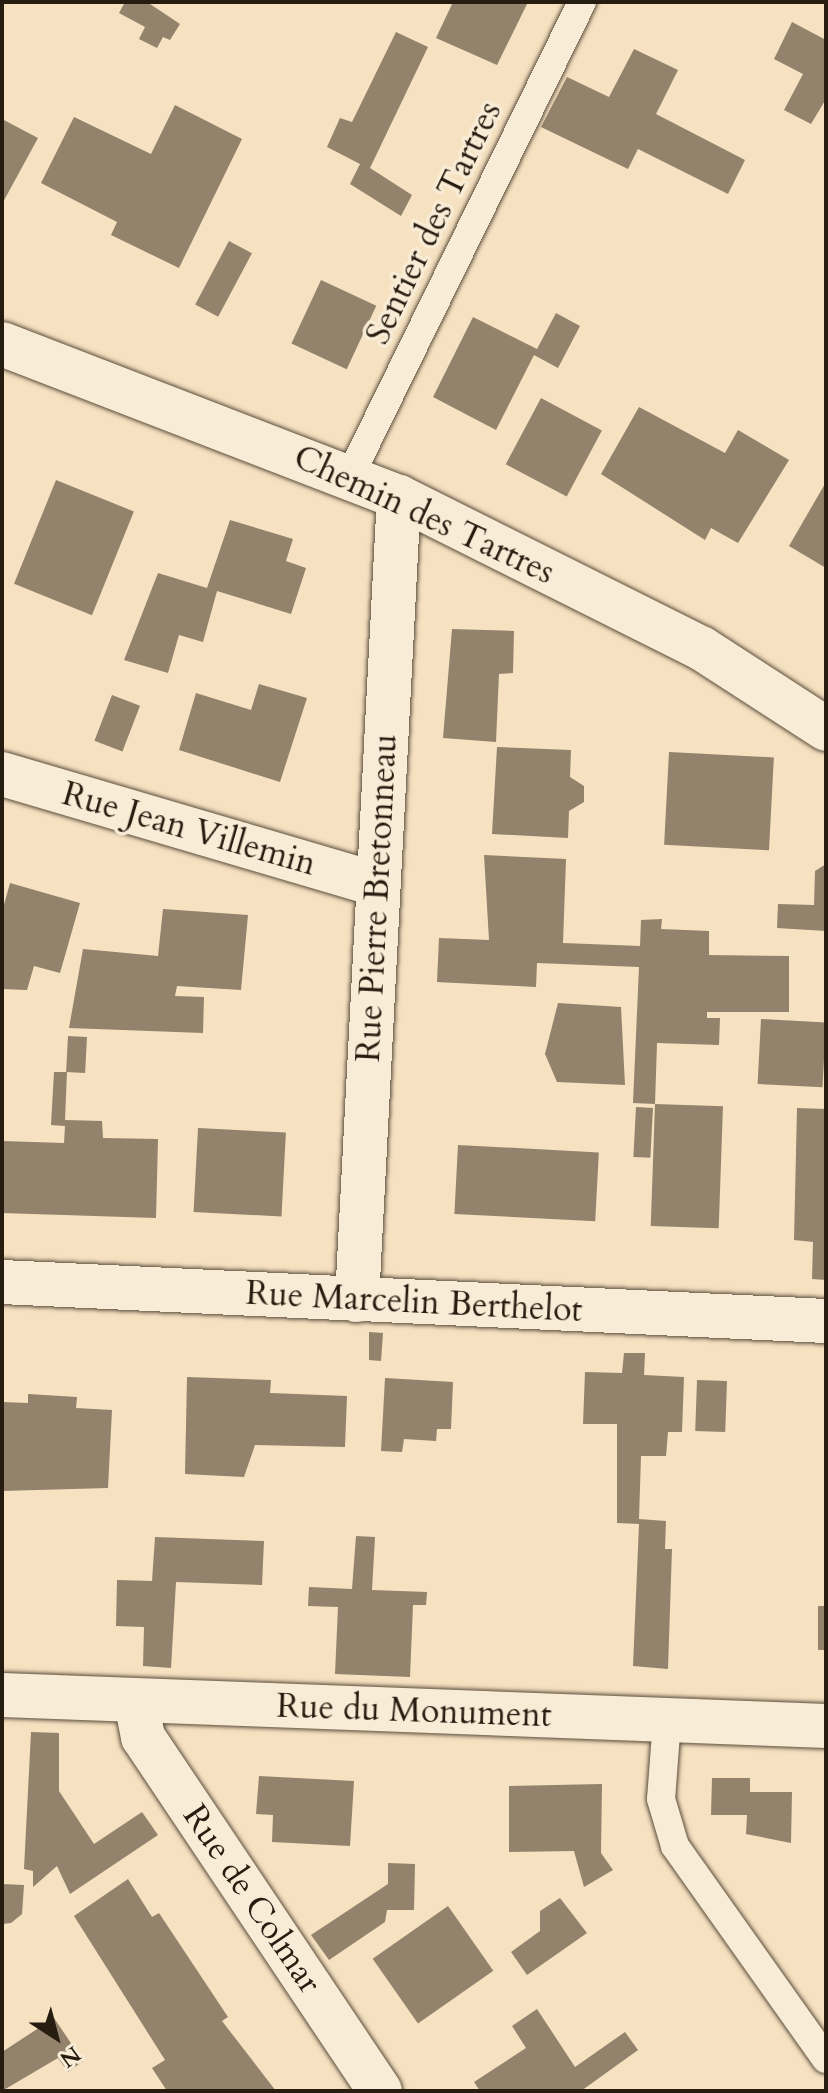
<!DOCTYPE html>
<style>
body{margin:0}
#map{position:relative;width:828px;height:2093px;overflow:hidden;background:#f6e1c0;font-family:Cardo,serif}
div>[style]{position:absolute}
[style*='--x']{left:calc(var(--x)*1px);top:calc(var(--y)*1px);width:calc(var(--w)*1px);rotate:calc(var(--a)*1deg)}
.building>*{inset:0;background:#93826c;transform-origin:0 0}
.roads{filter:drop-shadow(0 0 2px #5b4d3c) drop-shadow(0 0 2px #5b4d3c)}
.service>*{height:28px;margin:-14px;padding:0 14px;transform-origin:14px;border-radius:14px;background:#f9ecd6}
.minor>*{height:44px;margin:-22px;padding:0 22px;transform-origin:22px;border-radius:22px;background:#f9ecd6}
span{translate:-50% -50%;white-space:nowrap;text-align:center;line-height:1.15;-webkit-text-stroke:7px #f9ecd6;paint-order:stroke}
.street-label{font-size:34px;color:#271c10}
.frame{position:absolute;inset:0;border:4px solid #271c10;pointer-events:none}
.north{position:absolute;left:16px;top:1997px;width:80px;height:80px;-webkit-text-stroke:6px #f9ecd6;paint-order:stroke;rotate:144deg;font-size:22px;font-weight:700;line-height:32px;text-align:center;color:#271c10}
.north::after{content:'';display:block;margin:auto;width:28px;height:36px;background:#271c10;clip-path:polygon(50% 0,100% 100%,50% 72%,0 100%)}
</style>
<div id="map">
<div class="building">
<div style="clip-path:polygon(125px 2px,147px 2px,180px 24px,170px 40px,163px 37px,157px 48px,139px 39px,145px 27px,119px 13px)"></div>
<div style="clip-path:polygon(453px 2px,528px 2px,497px 65px,436px 38px)"></div>
<div style="clip-path:polygon(792px 22px,826px 40px,826px 99px,811px 124px,784px 110px,803px 74px,774px 59px)"></div>
<div style="clip-path:polygon(396px 32px,428px 47px,370px 168px,412px 195px,401px 216px,350px 184px,360px 164px,327px 147px,340px 118px,352px 122px)"></div>
<div style="clip-path:polygon(634px 49px,678px 70px,656px 114px,745px 160px,728px 194px,638px 149px,628px 169px,541px 127px,567px 77px,609px 97px)"></div>
<div style="clip-path:polygon(175px 105px,242px 139px,179px 268px,111px 235px,117px 222px,41px 183px,74px 117px,151px 154px)"></div>
<div style="clip-path:polygon(2px 119px,38px 138px,2px 204px)"></div>
<div style="left:229px;top:241px;width:26px;height:72px;rotate:28deg"></div>
<div style="left:321px;top:280px;width:61px;height:70px;rotate:25deg"></div>
<div style="clip-path:polygon(556px 313px,580px 326px,558px 368px,534px 355px,496px 430px,433px 397px,473px 317px,537px 349px)"></div>
<div style="left:541px;top:398px;width:69px;height:75px;rotate:28deg"></div>
<div style="clip-path:polygon(639px 407px,725px 453px,738px 430px,789px 460px,738px 543px,711px 528px,705px 540px,601px 474px)"></div>
<div style="left:56px;top:480px;width:84px;height:112px;rotate:22deg"></div>
<div style="clip-path:polygon(826px 482px,826px 568px,789px 546px)"></div>
<div style="clip-path:polygon(230px 520px,293px 539px,286px 561px,306px 568px,291px 614px,217px 591px,203px 642px,179px 635px,168px 673px,124px 660px,158px 573px,207px 588px)"></div>
<div style="clip-path:polygon(452px 629px,514px 631px,513px 673px,499px 674px,496px 742px,443px 738px)"></div>
<div style="clip-path:polygon(259px 684px,307px 698px,280px 782px,179px 750px,196px 693px,251px 710px)"></div>
<div style="left:112px;top:695px;width:30px;height:49px;rotate:21deg"></div>
<div style="clip-path:polygon(497px 747px,571px 750px,570px 777px,584px 786px,584px 802px,569px 811px,568px 838px,492px 834px)"></div>
<div style="left:669px;top:752px;width:105px;height:93px;rotate:3deg"></div>
<div style="clip-path:polygon(484px 855px,566px 859px,563px 943px,640px 946px,641px 920px,662px 919px,661px 929px,709px 931px,709px 955px,789px 956px,789px 1012px,707px 1012px,707px 1018px,720px 1018px,719px 1045px,657px 1043px,655px 1104px,633px 1103px,639px 967px,537px 963px,536px 987px,437px 982px,439px 938px,489px 940px)"></div>
<div style="clip-path:polygon(826px 864px,826px 931px,777px 928px,778px 904px,814px 905px,815px 871px)"></div>
<div style="clip-path:polygon(10px 883px,80px 903px,60px 973px,34px 966px,27px 990px,2px 989px,2px 912px)"></div>
<div style="clip-path:polygon(163px 909px,248px 915px,241px 990px,177px 986px,175px 996px,204px 997px,203px 1033px,69px 1028px,83px 949px,158px 956px)"></div>
<div style="clip-path:polygon(558px 1003px,621px 1007px,625px 1085px,557px 1082px,545px 1054px)"></div>
<div style="left:761px;top:1019px;width:65px;height:65px;rotate:3deg"></div>
<div style="left:68px;top:1036px;width:19px;height:36px;rotate:3deg"></div>
<div style="clip-path:polygon(54px 1072px,67px 1072px,65px 1120px,102px 1121px,103px 1138px,158px 1139px,156px 1218px,2px 1213px,2px 1141px,64px 1143px,65px 1126px,51px 1125px)"></div>
<div style="left:655px;top:1104px;width:68px;height:122px;rotate:2deg"></div>
<div style="left:636px;top:1107px;width:17px;height:50px;rotate:3deg"></div>
<div style="clip-path:polygon(797px 1108px,826px 1109px,826px 1280px,812px 1279px,813px 1242px,794px 1240px)"></div>
<div style="left:198px;top:1128px;width:88px;height:84px;rotate:3deg"></div>
<div style="left:458px;top:1145px;width:141px;height:69px;rotate:3deg"></div>
<div style="clip-path:polygon(369px 1332px,383px 1333px,381px 1361px,369px 1360px)"></div>
<div style="clip-path:polygon(624px 1353px,645px 1353px,644px 1375px,684px 1377px,682px 1432px,668px 1432px,666px 1456px,641px 1456px,639px 1519px,666px 1521px,665px 1549px,672px 1549px,668px 1669px,633px 1666px,639px 1524px,617px 1523px,617px 1424px,583px 1424px,585px 1372px,622px 1373px)"></div>
<div style="clip-path:polygon(187px 1377px,271px 1380px,270px 1393px,347px 1396px,345px 1447px,255px 1445px,244px 1477px,185px 1474px)"></div>
<div style="clip-path:polygon(385px 1378px,453px 1382px,451px 1429px,437px 1429px,436px 1441px,404px 1439px,402px 1452px,381px 1451px)"></div>
<div style="left:697px;top:1380px;width:30px;height:51px;rotate:2deg"></div>
<div style="clip-path:polygon(28px 1394px,77px 1397px,76px 1408px,112px 1410px,108px 1488px,2px 1491px,2px 1402px,28px 1403px)"></div>
<div style="clip-path:polygon(356px 1536px,375px 1537px,372px 1590px,427px 1592px,426px 1605px,413px 1605px,410px 1677px,335px 1674px,338px 1607px,308px 1606px,309px 1587px,352px 1589px)"></div>
<div style="clip-path:polygon(155px 1537px,264px 1541px,262px 1585px,176px 1582px,171px 1668px,143px 1666px,144px 1627px,116px 1626px,117px 1580px,152px 1581px)"></div>
<div style="left:818px;top:1606px;width:8px;height:44px"></div>
<div style="clip-path:polygon(31px 1732px,59px 1733px,59px 1791px,94px 1844px,142px 1812px,158px 1835px,70px 1894px,57px 1866px,33px 1887px,33px 1871px,24px 1869px)"></div>
<div style="clip-path:polygon(259px 1776px,354px 1781px,350px 1846px,272px 1842px,273px 1815px,256px 1814px)"></div>
<div style="clip-path:polygon(712px 1778px,750px 1778px,750px 1792px,792px 1792px,791px 1843px,746px 1834px,747px 1815px,711px 1815px)"></div>
<div style="clip-path:polygon(602px 1784px,601px 1853px,613px 1870px,584px 1887px,574px 1851px,509px 1852px,509px 1786px)"></div>
<div style="clip-path:polygon(388px 1863px,415px 1864px,414px 1910px,387px 1910px,385px 1922px,329px 1960px,311px 1935px,388px 1884px)"></div>
<div style="clip-path:polygon(128px 1879px,152px 1917px,159px 1913px,228px 2017px,222px 2021px,276px 2091px,167px 2091px,152px 2068px,165px 2060px,74px 1916px)"></div>
<div style="clip-path:polygon(2px 1884px,24px 1885px,22px 1914px,11px 1923px,2px 1924px)"></div>
<div style="clip-path:polygon(560px 1898px,587px 1933px,527px 1975px,511px 1952px,540px 1931px,540px 1911px)"></div>
<div style="left:448px;top:1906px;width:79px;height:92px;rotate:55deg"></div>
<div style="clip-path:polygon(537px 2009px,575px 2067px,625px 2032px,638px 2050px,581px 2091px,480px 2091px,474px 2082px,526px 2048px,512px 2026px)"></div>
<div style="clip-path:polygon(54px 2018px,83px 2061px,68px 2072px,58px 2058px,2px 2091px,2px 2052px)"></div>
</div>
<div class="roads">
<div class="service">
<div style="--x:350;--y:476;--w:528;--a:-63.92"></div>
<div style="--x:667;--y:1720;--w:79;--a:94.3"></div>
<div style="--x:661;--y:1799;--w:49;--a:73.4"></div>
<div style="--x:675;--y:1846;--w:261;--a:54.7"></div>
</div>
<div class="minor">
<div style="--x:2;--y:344;--w:425;--a:21.1"></div>
<div style="--x:399;--y:497;--w:338;--a:26.6"></div>
<div style="--x:701;--y:648;--w:149;--a:32.9"></div>
<div style="--x:2;--y:774;--w:390;--a:16.4"></div>
<div style="--x:2;--y:1282;--w:825;--a:2.71"></div>
<div style="--x:357;--y:1300;--w:804;--a:-87.01"></div>
<div style="--x:2;--y:1695;--w:825;--a:2.15"></div>
<div style="--x:136;--y:1701;--w:37;--a:79"></div>
<div style="--x:143;--y:1737;--w:426;--a:56.2"></div>
</div>
</div>
<div class="street-label">
<span style="left:434px;top:223px;rotate:-64deg">Sentier des Tartres</span>
<span style="left:424px;top:515px;rotate:25deg">Chemin des Tartres</span>
<span style="left:189px;top:829px;rotate:16deg">Rue Jean Villemin</span>
<span style="left:377px;top:898px;rotate:-87deg">Rue Pierre Bretonneau</span>
<span style="left:414px;top:1302px;rotate:3deg">Rue Marcelin Berthelot</span>
<span style="left:414px;top:1711px;rotate:2deg">Rue du Monument</span>
<span style="left:252px;top:1899px;rotate:56deg">Rue de Colmar</span>
</div>
<div class="frame"></div>
<div class="north">N</div>
</div>
